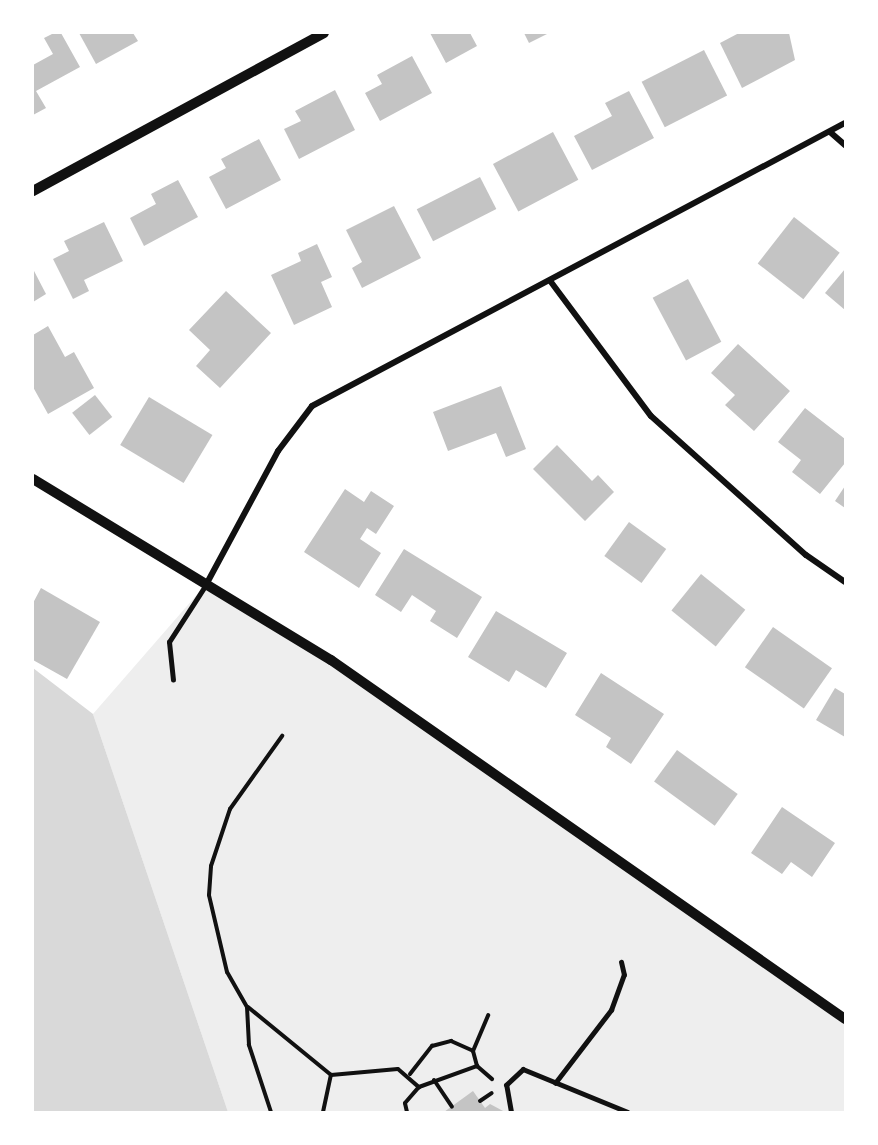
<!DOCTYPE html>
<style>
body{margin:0}
#map{position:relative;width:878px;height:1145px;overflow:hidden;background:#fff;font-family:Inter,sans-serif}
div>[style]{position:absolute}
[style*='--x']{left:calc(var(--x)*1px);top:calc(var(--y)*1px);width:calc(var(--w)*1px);rotate:calc(var(--a)*1deg)}
.green>*{inset:0;background:#eee}
.water>*{inset:0;background:#d9d9d9}
.building>*{inset:0;background:#c4c4c4;transform-origin:0 0}
.path>*{height:4px;margin:-2px;padding:0 2px;transform-origin:2px;border-radius:2px;background:#111}
.service>*{height:4.5px;margin:-2.25px;padding:0 2.25px;transform-origin:2.25px;border-radius:2.25px;background:#111}
.minor>*{height:6px;margin:-3px;padding:0 3px;transform-origin:3px;border-radius:3px;background:#111}
.tertiary>*{height:10px;margin:-5px;padding:0 5px;transform-origin:5px;border-radius:5px;background:#111}
span{translate:-50% -50%;white-space:nowrap;text-align:center;line-height:1.15;-webkit-text-stroke:5px #fff;paint-order:stroke}
.frame{position:absolute;inset:0;border:34px solid #fff;pointer-events:none}
</style>
<div id="map">
<div class="green">
<div style="clip-path:polygon(207px 583px,331px 660px,845px 1019px,845px 1112px,228px 1112px,93px 714px)"></div>
</div>
<div class="water">
<div style="clip-path:polygon(33px 668px,93px 714px,228px 1112px,33px 1112px)"></div>
</div>
<div class="building">
<div style="clip-path:polygon(54px 33px,61px 33px,80px 67px,36px 91px,46px 108px,33px 115px,33px 65px,53px 54px,44px 38px)"></div>
<div style="clip-path:polygon(79px 33px,133px 33px,138px 41px,96px 64px)"></div>
<div style="clip-path:polygon(430px 33px,470px 33px,477px 46px,446px 63px)"></div>
<div style="clip-path:polygon(524px 33px,549px 33px,529px 43px)"></div>
<div style="clip-path:polygon(739px 33px,789px 33px,795px 60px,742px 88px,720px 43px)"></div>
<div style="left:704px;top:50px;width:51px;height:70px;rotate:63deg"></div>
<div style="clip-path:polygon(412px 56px,432px 93px,380px 121px,365px 93px,382px 84px,377px 75px)"></div>
<div style="clip-path:polygon(335px 90px,355px 130px,299px 159px,284px 129px,301px 121px,295px 111px)"></div>
<div style="clip-path:polygon(629px 91px,654px 138px,592px 170px,574px 136px,612px 116px,605px 103px)"></div>
<div style="left:553px;top:132px;width:54px;height:68px;rotate:62deg"></div>
<div style="clip-path:polygon(259px 139px,281px 180px,226px 209px,209px 177px,226px 168px,221px 159px)"></div>
<div style="left:480px;top:177px;width:36px;height:71px;rotate:63deg"></div>
<div style="clip-path:polygon(178px 180px,198px 217px,144px 246px,130px 218px,156px 204px,151px 194px)"></div>
<div style="clip-path:polygon(394px 206px,421px 258px,362px 288px,352px 268px,362px 262px,346px 230px)"></div>
<div style="left:794px;top:217px;width:58px;height:59px;rotate:38deg"></div>
<div style="clip-path:polygon(104px 222px,123px 261px,84px 280px,89px 291px,73px 299px,53px 259px,69px 251px,64px 241px)"></div>
<div style="clip-path:polygon(317px 244px,332px 277px,321px 282px,332px 307px,294px 325px,271px 275px,301px 261px,298px 253px)"></div>
<div style="clip-path:polygon(33px 269px,46px 294px,33px 302px)"></div>
<div style="clip-path:polygon(845px 269px,845px 310px,825px 293px)"></div>
<div style="left:688px;top:279px;width:71px;height:40px;rotate:62deg"></div>
<div style="clip-path:polygon(226px 291px,271px 333px,220px 388px,196px 366px,210px 350px,189px 330px)"></div>
<div style="clip-path:polygon(48px 326px,65px 357px,74px 352px,94px 388px,48px 414px,33px 387px,33px 335px)"></div>
<div style="clip-path:polygon(738px 344px,790px 391px,754px 431px,725px 405px,735px 395px,711px 373px)"></div>
<div style="clip-path:polygon(501px 386px,526px 449px,506px 457px,496px 433px,448px 451px,433px 412px)"></div>
<div style="left:95px;top:395px;width:28px;height:29px;rotate:52deg"></div>
<div style="left:149px;top:397px;width:74px;height:56px;rotate:31deg"></div>
<div style="clip-path:polygon(805px 408px,845px 439px,845px 463px,820px 494px,792px 472px,801px 460px,778px 442px)"></div>
<div style="clip-path:polygon(557px 445px,592px 481px,598px 475px,614px 492px,585px 521px,533px 469px)"></div>
<div style="clip-path:polygon(845px 486px,845px 508px,835px 501px)"></div>
<div style="clip-path:polygon(345px 489px,364px 502px,371px 491px,394px 506px,376px 534px,367px 528px,360px 539px,381px 553px,359px 588px,304px 552px)"></div>
<div style="left:629px;top:522px;width:46px;height:42px;rotate:36deg"></div>
<div style="clip-path:polygon(404px 549px,482px 597px,457px 638px,430px 621px,436px 611px,412px 595px,401px 612px,375px 595px)"></div>
<div style="left:701px;top:574px;width:57px;height:47px;rotate:39deg"></div>
<div style="clip-path:polygon(41px 588px,100px 622px,67px 679px,33px 660px,33px 603px)"></div>
<div style="clip-path:polygon(496px 611px,567px 653px,546px 688px,516px 670px,509px 682px,468px 657px)"></div>
<div style="left:773px;top:627px;width:72px;height:49px;rotate:35deg"></div>
<div style="clip-path:polygon(601px 673px,664px 714px,631px 764px,606px 747px,611px 738px,575px 715px)"></div>
<div style="clip-path:polygon(835px 688px,845px 694px,845px 737px,816px 720px)"></div>
<div style="left:677px;top:750px;width:75px;height:39px;rotate:36deg"></div>
<div style="clip-path:polygon(782px 807px,835px 843px,812px 877px,791px 862px,782px 874px,751px 853px)"></div>
<div style="clip-path:polygon(473px 1091px,485px 1108px,490px 1104px,505px 1112px,444px 1112px)"></div>
</div>
<div class="path">
<div style="--x:248;--y:1007;--w:107;--a:39.3"></div>
<div style="--x:331;--y:1075;--w:67;--a:-5.1"></div>
<div style="--x:398;--y:1069;--w:28;--a:41"></div>
<div style="--x:473;--y:1051;--w:16;--a:75"></div>
<div style="--x:477;--y:1066;--w:20;--a:41"></div>
<div style="--x:410;--y:1074;--w:36;--a:-52"></div>
<div style="--x:432;--y:1046;--w:20;--a:-15"></div>
<div style="--x:451;--y:1041;--w:24;--a:24"></div>
<div style="--x:473;--y:1051;--w:39;--a:-67"></div>
<div style="--x:434;--y:1080;--w:32;--a:56"></div>
<div style="--x:480;--y:1101;--w:14;--a:-34"></div>
<div style="--x:271;--y:1112;--w:71;--a:-108.2"></div>
<div style="--x:249;--y:1045;--w:38;--a:-93"></div>
<div style="--x:247;--y:1007;--w:40;--a:-119.7"></div>
<div style="--x:227;--y:972;--w:79;--a:-103.2"></div>
<div style="--x:209;--y:895;--w:29;--a:-86"></div>
<div style="--x:211;--y:866;--w:60;--a:-71.6"></div>
<div style="--x:230;--y:809;--w:90;--a:-54.5"></div>
<div style="--x:323;--y:1112;--w:38;--a:-78"></div>
<div style="--x:407;--y:1112;--w:9;--a:-103"></div>
<div style="--x:405;--y:1103;--w:21;--a:-49"></div>
<div style="--x:419;--y:1087;--w:62;--a:-19.9"></div>
</div>
<div class="service">
<div style="--x:173;--y:680;--w:38;--a:-96"></div>
<div style="--x:169;--y:642;--w:70;--a:-57.2"></div>
<div style="--x:555;--y:1083;--w:92;--a:-52.5"></div>
<div style="--x:611;--y:1010;--w:37;--a:-70"></div>
<div style="--x:624;--y:975;--w:13;--a:-103"></div>
<div style="--x:511;--y:1112;--w:27;--a:-100"></div>
<div style="--x:506;--y:1085;--w:23;--a:-43"></div>
<div style="--x:523;--y:1069;--w:113;--a:22.3"></div>
</div>
<div class="minor">
<div style="--x:830;--y:132;--w:20;--a:41"></div>
<div style="--x:551;--y:282;--w:167;--a:53.3"></div>
<div style="--x:651;--y:416;--w:208;--a:41.9"></div>
<div style="--x:806;--y:555;--w:47;--a:34.7"></div>
<div style="--x:207;--y:583;--w:150;--a:-61.7"></div>
<div style="--x:278;--y:451;--w:56;--a:-52.9"></div>
<div style="--x:312;--y:406;--w:603;--a:-27.97"></div>
</div>
<div class="tertiary">
<div style="--x:33;--y:191;--w:331;--a:-28.5"></div>
<div style="--x:33;--y:479;--w:349;--a:31.3"></div>
<div style="--x:331;--y:660;--w:627;--a:34.93"></div>
</div>
<div class="frame"></div>
</div>
